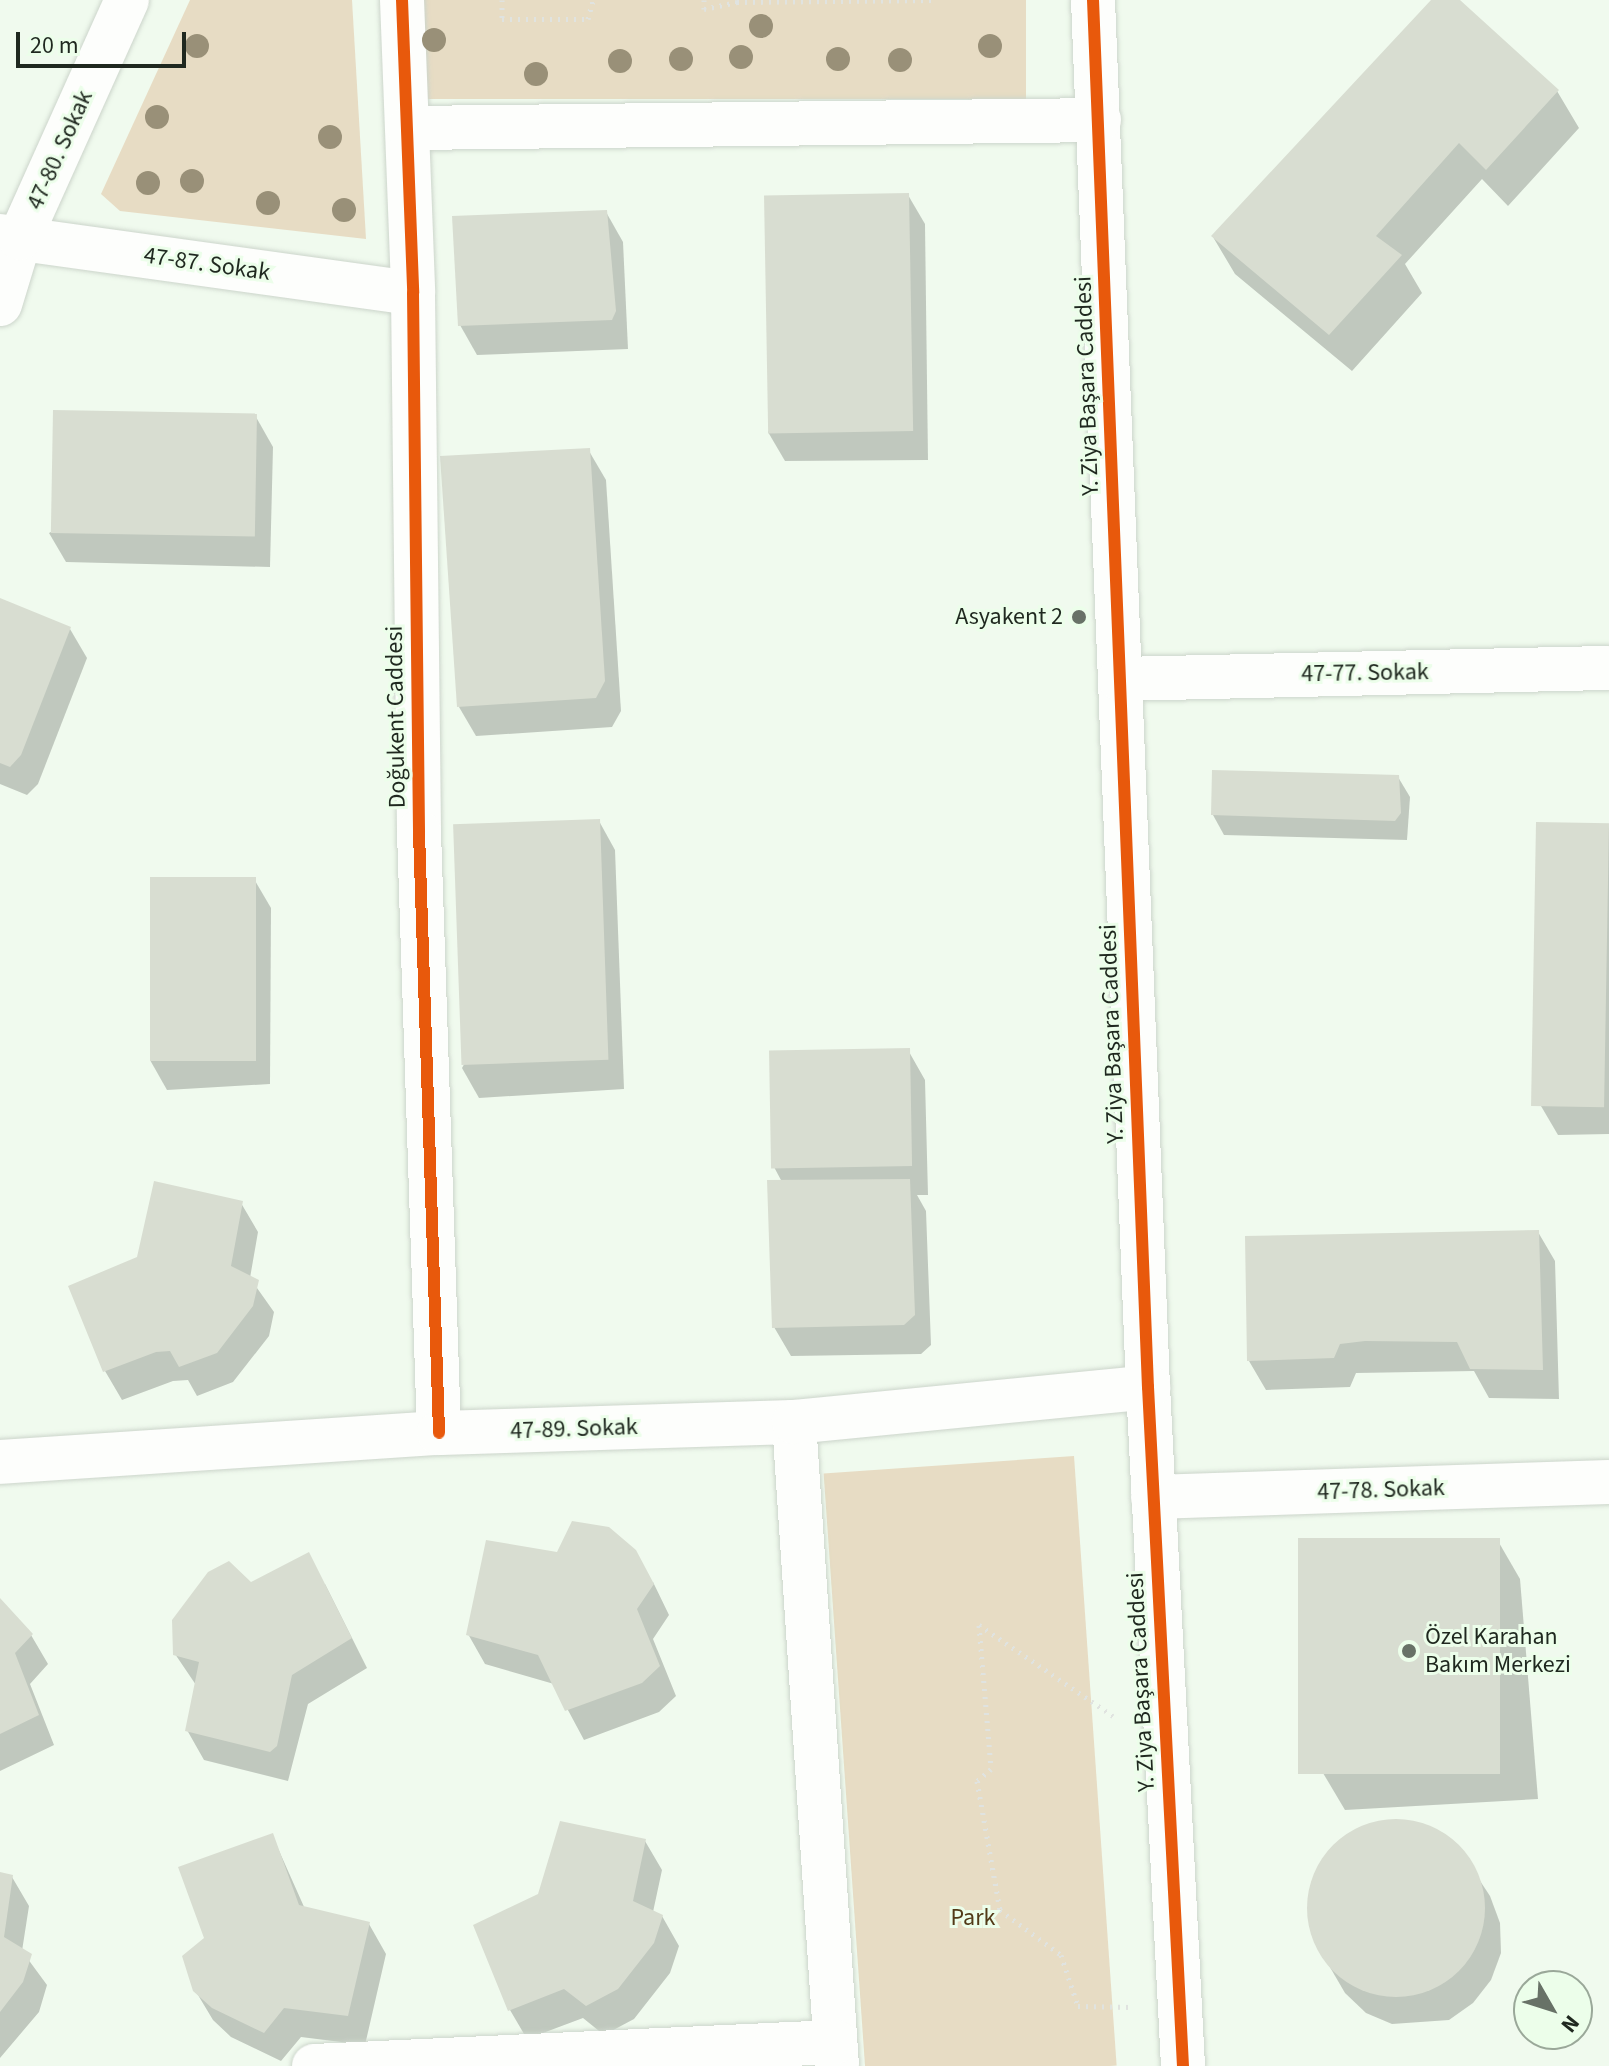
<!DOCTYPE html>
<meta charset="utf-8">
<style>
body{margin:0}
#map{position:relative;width:1609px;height:2066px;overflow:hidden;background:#f0faee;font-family:"Source Sans 3",sans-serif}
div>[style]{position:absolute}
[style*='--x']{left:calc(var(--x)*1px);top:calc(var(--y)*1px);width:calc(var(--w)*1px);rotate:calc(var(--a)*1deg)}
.green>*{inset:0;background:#e7dcc4;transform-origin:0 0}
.shadow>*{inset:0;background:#0003}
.building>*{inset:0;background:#d8ddd1;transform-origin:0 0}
.round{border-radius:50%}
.path>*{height:5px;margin-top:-2.5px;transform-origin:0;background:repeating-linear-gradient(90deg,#e0e3e0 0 2px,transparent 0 8px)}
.roads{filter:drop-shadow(0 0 2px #ccd5cb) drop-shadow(0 0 2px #ccd5cb)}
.street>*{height:44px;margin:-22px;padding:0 22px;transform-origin:22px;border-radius:22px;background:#fdfefc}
.cycleway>*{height:12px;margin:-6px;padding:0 6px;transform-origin:6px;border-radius:6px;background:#e8590c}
.trees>*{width:24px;height:24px;margin:-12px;border-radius:50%;background:#999078}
.dots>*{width:22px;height:22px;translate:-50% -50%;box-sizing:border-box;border:4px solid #ecfeea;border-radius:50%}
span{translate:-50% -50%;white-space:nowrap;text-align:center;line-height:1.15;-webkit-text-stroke:6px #ecfeea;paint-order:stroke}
.street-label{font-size:24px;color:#1f281f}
.poi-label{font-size:24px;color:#1f281f}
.right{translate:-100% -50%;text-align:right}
.left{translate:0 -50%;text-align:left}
.park-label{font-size:24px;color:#523a17}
.north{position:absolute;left:1513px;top:1970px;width:80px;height:80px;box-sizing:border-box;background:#ecfeea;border:2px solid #9aa899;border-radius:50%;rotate:129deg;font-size:22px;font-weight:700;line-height:32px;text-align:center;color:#1f281f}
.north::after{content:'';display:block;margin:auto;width:28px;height:36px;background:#687267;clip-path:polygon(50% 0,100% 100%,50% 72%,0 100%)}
.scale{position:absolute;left:16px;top:32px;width:170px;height:36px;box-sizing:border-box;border:4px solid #1f281f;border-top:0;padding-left:10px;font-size:24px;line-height:28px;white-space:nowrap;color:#1f281f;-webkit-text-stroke:6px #ecfeea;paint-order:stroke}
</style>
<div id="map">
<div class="green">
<div style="clip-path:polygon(190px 0,352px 0,366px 239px,120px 211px,101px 194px)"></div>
<div style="left:424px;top:0;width:602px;height:99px"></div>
<div style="left:1074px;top:1456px;width:611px;height:251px;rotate:86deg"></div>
</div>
<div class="shadow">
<div style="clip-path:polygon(1433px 0,1457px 0,1557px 91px,1579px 128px,1508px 206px,1482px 179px,1405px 264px,1422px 293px,1352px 371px,1235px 274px,1213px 237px)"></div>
<div style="clip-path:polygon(908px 195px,925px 224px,928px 460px,785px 461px,768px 432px)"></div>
<div style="clip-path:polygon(606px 212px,623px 242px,628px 349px,477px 355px,460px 325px)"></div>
<div style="clip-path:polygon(256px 417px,273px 447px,270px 567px,66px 562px,49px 533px)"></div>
<div style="clip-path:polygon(589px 451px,606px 480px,621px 711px,612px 727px,476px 736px,459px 707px)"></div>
<div style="clip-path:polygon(0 600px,70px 629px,87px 658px,38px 784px,27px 795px,0 784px)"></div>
<div style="clip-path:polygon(1398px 777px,1410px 797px,1407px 840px,1224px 835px,1213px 815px)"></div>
<div style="clip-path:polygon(599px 821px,615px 850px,624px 1089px,479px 1098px,462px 1068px)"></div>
<div style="clip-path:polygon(1609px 825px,1609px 1134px,1558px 1135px,1541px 1106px)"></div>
<div style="clip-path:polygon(254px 879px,271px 908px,270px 1084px,167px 1090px,150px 1060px)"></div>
<div style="clip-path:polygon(908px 1050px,925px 1080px,928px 1195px,917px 1195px,926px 1211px,931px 1345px,921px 1354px,791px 1356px,774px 1327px,782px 1182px,774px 1167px)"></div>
<div style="clip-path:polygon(241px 1203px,258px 1232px,250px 1278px,274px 1312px,269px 1336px,233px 1382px,197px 1396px,188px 1380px,173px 1381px,122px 1400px,105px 1371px,138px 1259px)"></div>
<div style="clip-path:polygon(1538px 1232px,1555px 1261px,1559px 1399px,1489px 1398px,1474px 1371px,1356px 1373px,1350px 1387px,1266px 1390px,1249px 1361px)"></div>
<div style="clip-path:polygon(1498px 1541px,1520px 1579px,1538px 1799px,1345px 1810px,1323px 1773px)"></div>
<div style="clip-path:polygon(653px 1582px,669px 1615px,653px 1639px,676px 1696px,659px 1712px,584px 1740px,554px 1684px,485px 1664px,468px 1634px)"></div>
<div style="clip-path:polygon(250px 1584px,325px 1584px,367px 1668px,308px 1704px,288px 1781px,204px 1760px,187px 1730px,196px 1685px,175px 1654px)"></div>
<div style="clip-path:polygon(0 1601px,31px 1635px,48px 1664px,30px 1684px,54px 1745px,0 1771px)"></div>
<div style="clip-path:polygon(1401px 1821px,1430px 1827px,1455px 1843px,1490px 1896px,1500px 1923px,1501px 1953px,1491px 1980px,1473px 2003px,1449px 2020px,1392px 2024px,1366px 2013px,1345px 1993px,1313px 1938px,1309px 1909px,1313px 1881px,1326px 1856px,1347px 1836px,1373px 1824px)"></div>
<div style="clip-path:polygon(272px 1835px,305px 1909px,369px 1924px,386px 1954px,365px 2045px,301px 2037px,281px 2061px,231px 2037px,213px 2020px,195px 1990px,206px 1938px)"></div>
<div style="clip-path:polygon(645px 1841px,662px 1870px,653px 1912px,662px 1916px,679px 1946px,670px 1973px,634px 2019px,604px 2035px,583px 2018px,527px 2039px,510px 2010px,539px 1895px)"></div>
<div style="clip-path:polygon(0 1874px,12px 1877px,29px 1906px,22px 1951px,47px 1985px,39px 2012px,0 2058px)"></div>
</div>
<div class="building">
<div style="clip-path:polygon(1431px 0,1460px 0,1559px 90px,1486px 170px,1459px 143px,1376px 236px,1402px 255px,1329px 335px,1211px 236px)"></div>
<div style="left:909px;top:193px;width:238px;height:145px;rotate:89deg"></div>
<div style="clip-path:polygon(607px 210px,616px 311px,612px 320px,458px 326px,452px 216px)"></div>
<div style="left:53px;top:410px;width:204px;height:123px;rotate:1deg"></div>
<div style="clip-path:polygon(590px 448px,605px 681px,596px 698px,457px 707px,440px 456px)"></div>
<div style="clip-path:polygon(0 598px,71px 627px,21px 755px,10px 767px,0 763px)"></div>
<div style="clip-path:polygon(1212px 770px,1399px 775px,1401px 813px,1395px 821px,1211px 815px)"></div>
<div style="left:600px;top:819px;width:241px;height:147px;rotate:88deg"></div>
<div style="left:1536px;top:822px;width:73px;height:284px;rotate:1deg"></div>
<div style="left:150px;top:877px;width:106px;height:184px"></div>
<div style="left:910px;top:1048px;width:118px;height:141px;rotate:89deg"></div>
<div style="clip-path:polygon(910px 1179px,915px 1315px,904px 1325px,772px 1328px,767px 1180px)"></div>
<div style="clip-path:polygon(154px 1181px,243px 1201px,231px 1266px,259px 1280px,253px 1306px,217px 1353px,179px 1367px,170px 1351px,156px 1352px,103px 1372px,68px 1286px,137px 1257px)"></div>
<div style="clip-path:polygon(1539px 1230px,1543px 1370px,1470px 1369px,1457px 1342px,1365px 1341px,1340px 1344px,1334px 1358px,1247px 1361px,1245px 1236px)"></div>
<div style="clip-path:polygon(572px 1521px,609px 1527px,636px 1550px,654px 1584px,637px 1609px,660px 1666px,642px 1683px,565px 1711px,538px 1655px,466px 1635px,486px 1540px,557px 1552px)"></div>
<div style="left:1298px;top:1538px;width:202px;height:236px"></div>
<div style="clip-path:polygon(309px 1552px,352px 1638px,292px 1675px,277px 1746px,270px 1752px,185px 1731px,199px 1662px,173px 1655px,172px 1620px,208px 1572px,229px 1561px,251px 1582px)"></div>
<div style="clip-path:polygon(0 1598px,33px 1634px,15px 1653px,39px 1715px,0 1734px)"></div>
<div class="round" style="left:1307px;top:1819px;width:178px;height:178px"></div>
<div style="clip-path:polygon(560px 1821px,646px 1839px,633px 1901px,663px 1915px,654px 1943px,618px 1989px,586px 2006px,564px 1989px,508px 2011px,473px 1925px,538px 1894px)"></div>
<div style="clip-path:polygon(273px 1833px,299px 1905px,370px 1922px,348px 2016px,284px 2008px,264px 2033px,212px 2008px,193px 1991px,182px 1956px,204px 1938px,178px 1867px)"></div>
<div style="clip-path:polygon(0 1872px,13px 1875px,4px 1937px,32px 1954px,23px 1982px,0 2012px)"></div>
</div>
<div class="path">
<div style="--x:502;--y:0;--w:19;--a:90"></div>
<div style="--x:502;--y:19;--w:86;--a:0"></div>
<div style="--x:588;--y:19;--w:20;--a:-75"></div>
<div style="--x:704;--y:0;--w:9;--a:90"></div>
<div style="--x:704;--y:9;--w:34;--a:-12"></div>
<div style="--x:737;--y:2;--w:199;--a:-0.6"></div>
<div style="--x:1113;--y:1716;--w:162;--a:-145.8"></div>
<div style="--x:979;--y:1625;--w:144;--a:85.2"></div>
<div style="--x:991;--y:1769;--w:18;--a:139"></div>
<div style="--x:977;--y:1781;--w:131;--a:79.9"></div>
<div style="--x:1000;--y:1910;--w:76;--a:36.4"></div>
<div style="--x:1061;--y:1955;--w:54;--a:71.6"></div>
<div style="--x:1078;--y:2006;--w:53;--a:1.1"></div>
</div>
<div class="roads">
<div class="street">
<div style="--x:402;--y:0;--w:293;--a:87.8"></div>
<div style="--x:413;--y:293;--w:539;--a:89.36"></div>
<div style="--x:419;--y:832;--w:601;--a:88.09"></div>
<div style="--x:1093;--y:0;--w:1388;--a:87.73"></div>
<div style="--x:1148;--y:1387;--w:680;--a:87.05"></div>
<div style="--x:409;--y:128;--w:690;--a:-0.66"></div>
<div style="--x:0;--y:236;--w:417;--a:7.9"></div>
<div style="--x:0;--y:304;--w:69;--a:-73.1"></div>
<div style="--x:20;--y:238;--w:261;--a:-65.8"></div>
<div style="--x:1120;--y:679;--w:489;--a:-1.3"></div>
<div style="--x:794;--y:1422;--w:645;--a:86.18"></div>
<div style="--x:0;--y:1462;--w:440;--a:-3.8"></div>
<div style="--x:439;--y:1433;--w:355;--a:-1.8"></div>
<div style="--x:794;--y:1422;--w:356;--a:-5.6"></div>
<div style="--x:1153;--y:1497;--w:456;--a:-1.9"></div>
<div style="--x:314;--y:2066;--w:522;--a:-2.64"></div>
</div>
</div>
<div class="cycleway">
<div style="--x:402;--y:0;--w:293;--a:87.8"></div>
<div style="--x:413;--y:293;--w:539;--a:89.36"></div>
<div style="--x:419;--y:832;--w:601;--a:88.09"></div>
<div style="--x:1093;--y:0;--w:1388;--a:87.73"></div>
<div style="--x:1148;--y:1387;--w:680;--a:87.05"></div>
</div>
<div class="trees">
<div style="left:761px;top:26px"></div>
<div style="left:434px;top:40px"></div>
<div style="left:197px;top:46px"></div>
<div style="left:990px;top:46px"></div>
<div style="left:741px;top:57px"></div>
<div style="left:681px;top:59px"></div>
<div style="left:838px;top:59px"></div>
<div style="left:900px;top:60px"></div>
<div style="left:620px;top:61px"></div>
<div style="left:536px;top:74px"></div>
<div style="left:157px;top:117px"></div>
<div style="left:330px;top:137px"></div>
<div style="left:192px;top:181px"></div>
<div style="left:148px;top:183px"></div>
<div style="left:268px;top:203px"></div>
<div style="left:344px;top:210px"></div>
</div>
<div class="dots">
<div style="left:1079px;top:617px;background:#687267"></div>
<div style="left:1409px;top:1651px;background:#687267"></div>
</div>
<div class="street-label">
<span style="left:60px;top:150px;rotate:-66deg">47-80. Sokak</span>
<span style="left:207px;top:264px;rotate:8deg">47-87. Sokak</span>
<span style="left:1087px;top:386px;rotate:-92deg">Y. Ziya Başara Caddesi</span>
<span style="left:1365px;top:673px;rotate:-1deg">47-77. Sokak</span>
<span style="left:396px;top:717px;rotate:-91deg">Doğukent Caddesi</span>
<span style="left:1112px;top:1034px;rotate:-92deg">Y. Ziya Başara Caddesi</span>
<span style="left:574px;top:1429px;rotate:-2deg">47-89. Sokak</span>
<span style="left:1381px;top:1490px;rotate:-2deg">47-78. Sokak</span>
<span style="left:1141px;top:1682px;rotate:-93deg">Y. Ziya Başara Caddesi</span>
</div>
<div class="poi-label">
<span class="right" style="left:1063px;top:617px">Asyakent 2</span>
<span class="left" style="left:1425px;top:1651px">Özel Karahan<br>Bakım Merkezi</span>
</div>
<div class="park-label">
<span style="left:973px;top:1918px">Park</span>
</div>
<div class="north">N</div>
<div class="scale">20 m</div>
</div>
